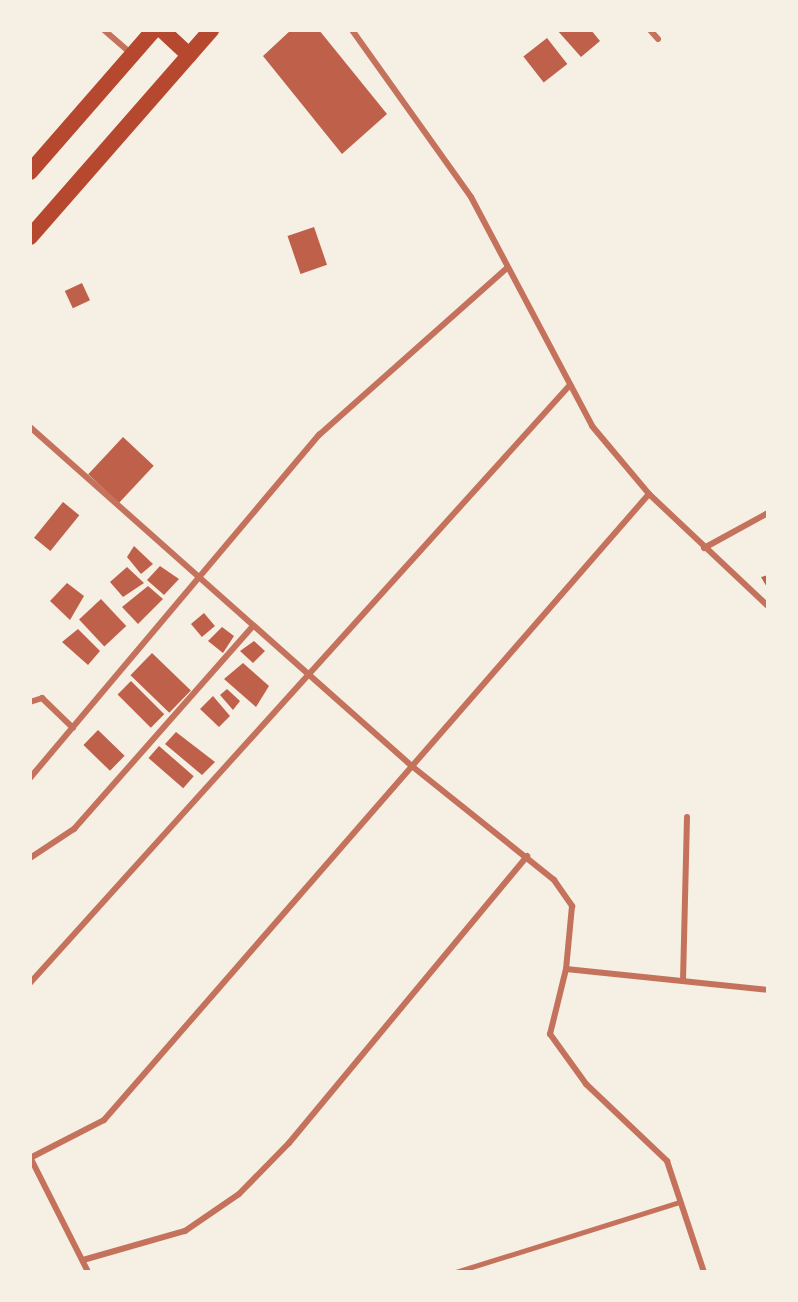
<!DOCTYPE html>
<style>
body{margin:0}
#map{position:relative;width:798px;height:1302px;overflow:hidden;background:#f6efe4;font-family:Jost,sans-serif}
div>[style]{position:absolute}
[style*='--x']{left:calc(var(--x)*1px);top:calc(var(--y)*1px);width:calc(var(--w)*1px);rotate:calc(var(--a)*1deg)}
.building>*{inset:0;background:#bf614a;transform-origin:0 0}
.service>*{height:4.5px;margin:-2.25px;padding:0 2.25px;transform-origin:2.25px;border-radius:2.25px;background:#c5725c}
.minor>*{height:6px;margin:-3px;padding:0 3px;transform-origin:3px;border-radius:3px;background:#c5725c}
.trunk>*{height:16px;margin:-8px;padding:0 8px;transform-origin:8px;border-radius:8px;background:#b5482f}
span{translate:-50% -50%;white-space:nowrap;text-align:center;line-height:1.15;-webkit-text-stroke:6px #f6efe4;paint-order:stroke}
.frame{position:absolute;inset:0;border:32px solid #f6efe4;pointer-events:none}
</style>
<div id="map">
<div class="building">
<div style="clip-path:polygon(291px 30px,319px 30px,387px 114px,342px 154px,263px 56px)"></div>
<div style="clip-path:polygon(557px 30px,591px 30px,600px 41px,581px 57px)"></div>
<div style="left:547px;top:38px;width:33px;height:30px;rotate:52deg"></div>
<div style="left:314px;top:227px;width:40px;height:28px;rotate:71deg"></div>
<div style="left:82px;top:283px;width:19px;height:19px;rotate:65deg"></div>
<div style="left:123px;top:437px;width:42px;height:51px;rotate:43deg"></div>
<div style="left:63px;top:502px;width:21px;height:46px;rotate:39deg"></div>
<div style="clip-path:polygon(134px 546px,153px 564px,141px 574px,127px 557px)"></div>
<div style="clip-path:polygon(160px 566px,179px 579px,164px 595px,147px 580px)"></div>
<div style="clip-path:polygon(127px 567px,144px 583px,123px 597px,110px 582px)"></div>
<div style="clip-path:polygon(768px 575px,768px 589px,761px 577px)"></div>
<div style="clip-path:polygon(67px 583px,84px 596px,70px 620px,50px 601px)"></div>
<div style="clip-path:polygon(148px 586px,163px 599px,138px 624px,122px 607px)"></div>
<div style="left:101px;top:599px;width:37px;height:30px;rotate:47deg"></div>
<div style="left:204px;top:613px;width:17px;height:17px;rotate:50deg"></div>
<div style="clip-path:polygon(222px 627px,234px 636px,223px 653px,208px 641px)"></div>
<div style="clip-path:polygon(78px 629px,100px 651px,88px 665px,62px 642px)"></div>
<div style="clip-path:polygon(254px 641px,265px 651px,253px 663px,240px 651px)"></div>
<div style="left:152px;top:653px;width:54px;height:31px;rotate:44deg"></div>
<div style="clip-path:polygon(243px 663px,269px 686px,256px 707px,224px 679px)"></div>
<div style="left:131px;top:681px;width:47px;height:19px;rotate:45deg"></div>
<div style="clip-path:polygon(227px 689px,240px 701px,233px 710px,220px 695px)"></div>
<div style="clip-path:polygon(213px 696px,230px 716px,219px 727px,200px 709px)"></div>
<div style="left:98px;top:730px;width:37px;height:21px;rotate:44deg"></div>
<div style="clip-path:polygon(176px 732px,215px 762px,202px 775px,165px 744px)"></div>
<div style="left:159px;top:746px;width:46px;height:16px;rotate:41deg"></div>
</div>
<div class="service">
<div style="--x:456;--y:1272;--w:235;--a:-17.4"></div>
</div>
<div class="minor">
<div style="--x:104;--y:30;--w:37;--a:41"></div>
<div style="--x:352;--y:30;--w:205;--a:54.5"></div>
<div style="--x:471;--y:197;--w:259;--a:62.1"></div>
<div style="--x:592;--y:426;--w:89;--a:50"></div>
<div style="--x:649;--y:494;--w:163;--a:43.3"></div>
<div style="--x:650;--y:30;--w:12;--a:48"></div>
<div style="--x:30;--y:427;--w:512;--a:41.6"></div>
<div style="--x:413;--y:767;--w:181;--a:38.7"></div>
<div style="--x:554;--y:880;--w:32;--a:55"></div>
<div style="--x:572;--y:906;--w:63;--a:95.4"></div>
<div style="--x:566;--y:969;--w:67;--a:103.8"></div>
<div style="--x:550;--y:1034;--w:62;--a:54.2"></div>
<div style="--x:586;--y:1084;--w:112;--a:43.5"></div>
<div style="--x:667;--y:1161;--w:117;--a:71.6"></div>
<div style="--x:704;--y:548;--w:73;--a:-28.7"></div>
<div style="--x:30;--y:702;--w:13;--a:-18"></div>
<div style="--x:42;--y:698;--w:43;--a:44.1"></div>
<div style="--x:30;--y:778;--w:449;--a:-49.9"></div>
<div style="--x:319;--y:435;--w:251;--a:-41.6"></div>
<div style="--x:30;--y:858;--w:53;--a:-33.4"></div>
<div style="--x:74;--y:829;--w:271;--a:-48.6"></div>
<div style="--x:566;--y:969;--w:203;--a:5.9"></div>
<div style="--x:683;--y:981;--w:164;--a:-88.6"></div>
<div style="--x:30;--y:983;--w:806;--a:-47.92"></div>
<div style="--x:30;--y:1157;--w:129;--a:63.2"></div>
<div style="--x:30;--y:1158;--w:83;--a:-27.2"></div>
<div style="--x:104;--y:1120;--w:830;--a:-48.96"></div>
<div style="--x:83;--y:1260;--w:106;--a:-15.9"></div>
<div style="--x:185;--y:1231;--w:65;--a:-34.4"></div>
<div style="--x:239;--y:1194;--w:71;--a:-45.6"></div>
<div style="--x:289;--y:1143;--w:373;--a:-50.3"></div>
</div>
<div class="trunk">
<div style="--x:162;--y:30;--w:37;--a:43"></div>
<div style="--x:30;--y:172;--w:189;--a:-48.9"></div>
<div style="--x:30;--y:237;--w:275;--a:-48.8"></div>
</div>
<div class="frame"></div>
</div>
